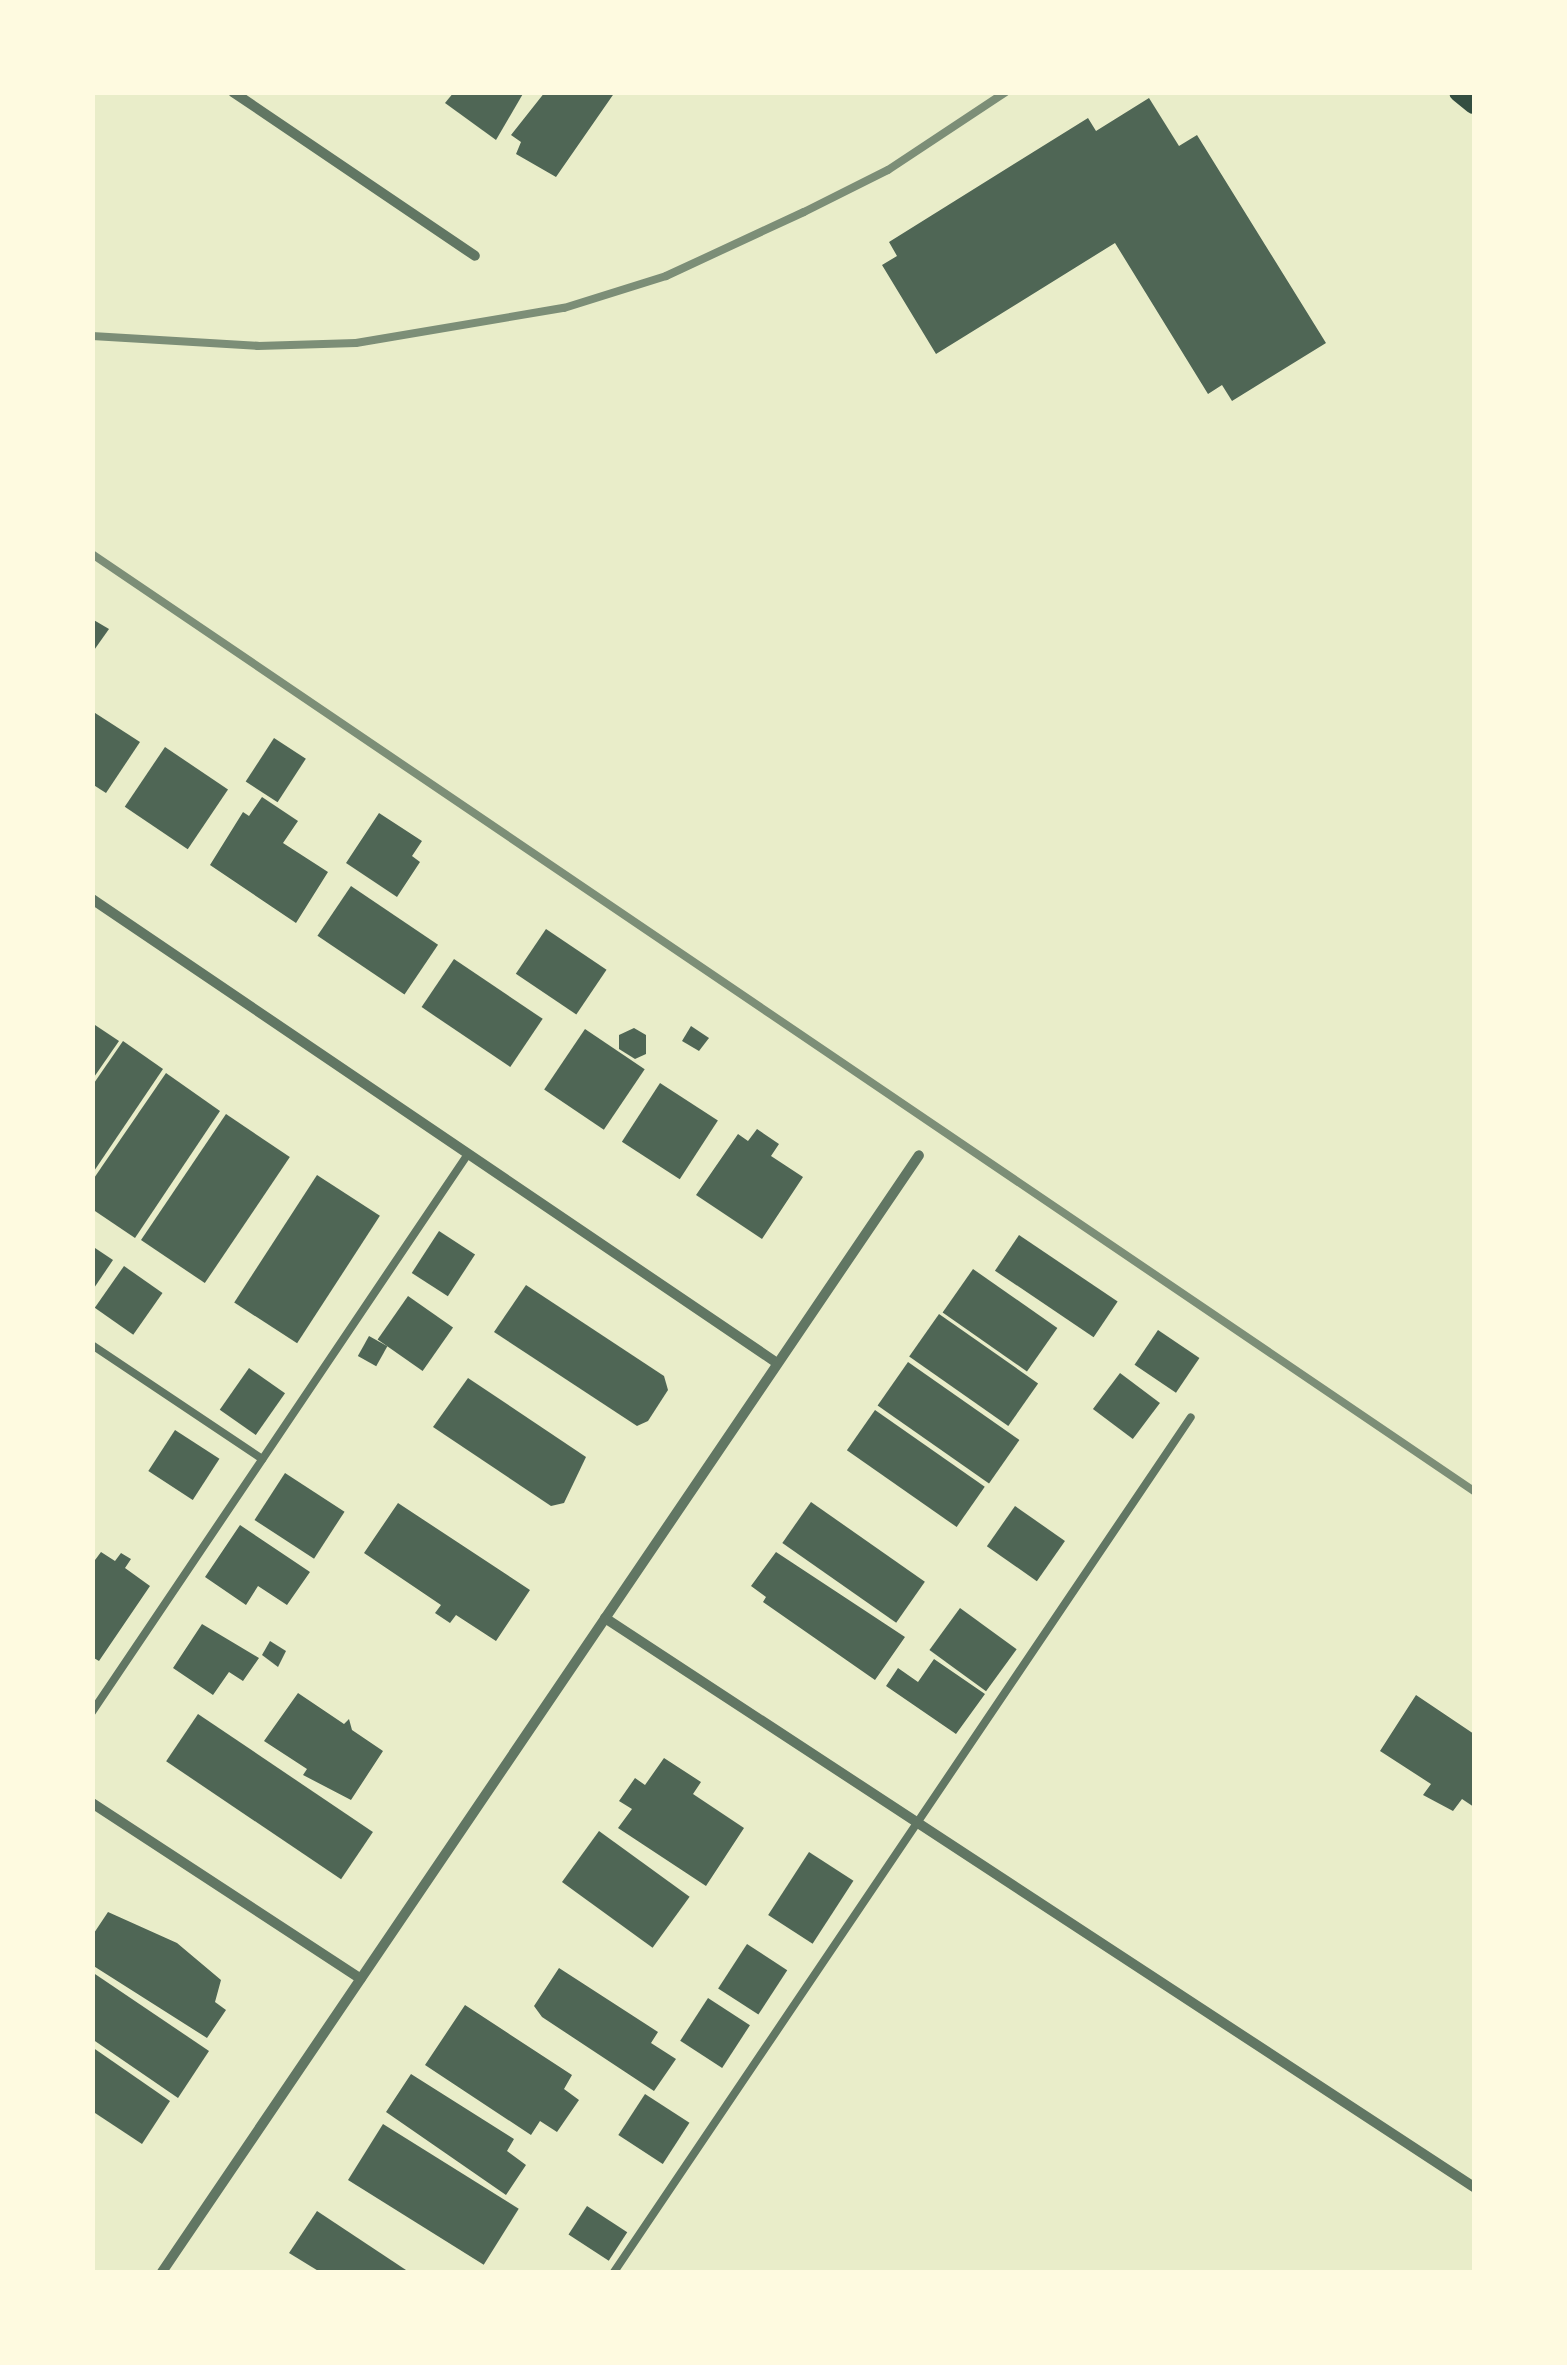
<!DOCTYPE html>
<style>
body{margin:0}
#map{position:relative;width:1567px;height:2365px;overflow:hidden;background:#e9edc9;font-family:"Exo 2",sans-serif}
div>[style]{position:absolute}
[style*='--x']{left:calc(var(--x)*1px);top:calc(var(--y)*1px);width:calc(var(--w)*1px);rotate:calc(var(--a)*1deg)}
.building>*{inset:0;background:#4f6655;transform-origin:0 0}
.service>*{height:8px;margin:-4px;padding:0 4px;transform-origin:4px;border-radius:4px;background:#617663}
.minor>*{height:10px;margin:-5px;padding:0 5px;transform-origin:5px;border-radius:5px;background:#617663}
.secondary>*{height:20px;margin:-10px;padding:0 10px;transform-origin:10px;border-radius:10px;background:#344e41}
.rail>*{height:8px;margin:-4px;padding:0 4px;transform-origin:4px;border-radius:4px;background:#7c8e77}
span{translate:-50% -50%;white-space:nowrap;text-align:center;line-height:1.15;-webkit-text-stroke:9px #fefae0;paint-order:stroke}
.frame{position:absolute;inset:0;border:95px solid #fefae0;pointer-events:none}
</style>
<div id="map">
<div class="building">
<div style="clip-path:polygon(454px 92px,524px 92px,496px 140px,445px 103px)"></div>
<div style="clip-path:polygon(545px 92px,615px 92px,556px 177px,516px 154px,521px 142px,511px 135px)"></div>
<div style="clip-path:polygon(1149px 98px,1179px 146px,1197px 135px,1326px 343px,1232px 401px,1222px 385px,1208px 394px,1115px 243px,936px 354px,882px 265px,897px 256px,889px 242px,1088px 118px,1096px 131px)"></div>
<div style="clip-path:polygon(92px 619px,109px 629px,92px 653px)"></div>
<div style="clip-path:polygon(92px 711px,140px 742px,106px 793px,92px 784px)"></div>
<div style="left:274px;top:738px;width:38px;height:52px;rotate:33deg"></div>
<div style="left:165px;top:747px;width:76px;height:72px;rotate:34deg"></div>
<div style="clip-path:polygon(262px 797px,298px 821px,283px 843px,328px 872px,296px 923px,210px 865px,243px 812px,249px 816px)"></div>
<div style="clip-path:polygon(379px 813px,422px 841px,412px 856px,420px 862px,397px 897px,346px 863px)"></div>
<div style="left:351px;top:886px;width:105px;height:60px;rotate:34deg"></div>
<div style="left:546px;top:929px;width:73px;height:54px;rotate:34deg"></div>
<div style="left:454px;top:959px;width:107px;height:58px;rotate:34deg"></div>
<div style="clip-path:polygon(92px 1023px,119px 1041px,92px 1080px)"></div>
<div style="clip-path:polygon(691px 1026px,709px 1038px,699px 1051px,682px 1041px)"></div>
<div style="clip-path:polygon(634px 1028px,646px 1035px,646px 1054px,635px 1059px,619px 1049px,619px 1035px)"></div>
<div style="left:585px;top:1029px;width:72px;height:73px;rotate:34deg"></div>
<div style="clip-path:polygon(123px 1041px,163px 1069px,92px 1174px,92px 1086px)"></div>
<div style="clip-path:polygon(166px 1073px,220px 1111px,135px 1238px,92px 1209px,92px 1181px)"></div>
<div style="left:660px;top:1083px;width:69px;height:70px;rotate:33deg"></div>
<div style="left:226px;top:1114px;width:77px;height:152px;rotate:34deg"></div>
<div style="clip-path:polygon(757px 1129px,779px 1144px,771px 1156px,803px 1177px,762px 1239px,696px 1195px,738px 1134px,748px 1141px)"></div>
<div style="left:317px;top:1175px;width:75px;height:152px;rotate:33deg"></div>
<div style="left:439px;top:1231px;width:43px;height:50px;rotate:33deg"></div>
<div style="left:1019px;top:1235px;width:119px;height:43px;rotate:34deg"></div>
<div style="clip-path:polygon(92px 1246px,113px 1260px,92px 1291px)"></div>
<div style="left:124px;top:1266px;width:47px;height:51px;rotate:35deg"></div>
<div style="left:973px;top:1269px;width:103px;height:53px;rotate:35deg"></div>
<div style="clip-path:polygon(526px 1285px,664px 1376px,668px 1390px,648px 1421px,637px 1426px,494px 1332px)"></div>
<div style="left:408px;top:1296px;width:55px;height:53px;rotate:35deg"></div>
<div style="left:939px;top:1314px;width:121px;height:52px;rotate:35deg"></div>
<div style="left:1158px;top:1330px;width:50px;height:42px;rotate:34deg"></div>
<div style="left:369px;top:1336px;width:21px;height:23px;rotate:29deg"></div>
<div style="left:908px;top:1362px;width:136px;height:53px;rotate:35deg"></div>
<div style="left:249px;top:1368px;width:44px;height:51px;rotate:35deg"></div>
<div style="left:1120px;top:1373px;width:50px;height:45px;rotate:37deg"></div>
<div style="clip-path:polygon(468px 1378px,586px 1457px,564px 1503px,551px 1506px,433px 1427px)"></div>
<div style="left:875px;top:1410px;width:134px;height:49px;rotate:35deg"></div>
<div style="left:175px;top:1430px;width:53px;height:49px;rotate:33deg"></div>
<div style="left:285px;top:1473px;width:71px;height:56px;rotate:33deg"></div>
<div style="left:811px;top:1502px;width:139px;height:50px;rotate:35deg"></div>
<div style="clip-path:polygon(398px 1503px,530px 1590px,496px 1641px,456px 1615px,450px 1623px,435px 1613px,441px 1605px,364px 1553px)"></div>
<div style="left:1015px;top:1506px;width:61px;height:49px;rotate:35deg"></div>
<div style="clip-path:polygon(240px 1525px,310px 1572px,287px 1605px,258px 1586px,246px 1605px,205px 1577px)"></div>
<div style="clip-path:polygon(101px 1552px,115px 1561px,121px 1553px,131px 1559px,125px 1568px,150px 1586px,99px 1661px,92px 1657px,92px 1564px)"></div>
<div style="clip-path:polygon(776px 1552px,905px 1637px,875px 1680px,763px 1602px,766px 1597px,751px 1586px)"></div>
<div style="left:960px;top:1608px;width:70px;height:52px;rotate:36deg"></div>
<div style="clip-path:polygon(202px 1624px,259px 1658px,243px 1681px,229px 1672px,213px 1695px,173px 1668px)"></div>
<div style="clip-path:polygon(270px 1641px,286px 1651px,278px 1667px,262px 1655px)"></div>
<div style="clip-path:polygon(934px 1659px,985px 1694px,956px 1734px,886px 1686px,898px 1668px,918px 1682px)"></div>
<div style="clip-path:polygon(298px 1693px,344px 1724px,349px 1719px,352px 1730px,383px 1751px,351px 1800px,303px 1775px,307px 1769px,264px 1741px)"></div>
<div style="clip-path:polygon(1416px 1695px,1474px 1734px,1474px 1807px,1462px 1799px,1453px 1811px,1423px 1795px,1431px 1784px,1380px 1751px)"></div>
<div style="left:198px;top:1714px;width:211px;height:57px;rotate:34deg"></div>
<div style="clip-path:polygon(664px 1758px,701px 1782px,693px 1794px,744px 1828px,706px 1886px,618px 1828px,632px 1809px,619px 1801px,635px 1778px,645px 1785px)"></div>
<div style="left:599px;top:1831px;width:112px;height:63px;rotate:36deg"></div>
<div style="left:809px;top:1852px;width:53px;height:75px;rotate:33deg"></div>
<div style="clip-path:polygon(108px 1912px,177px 1943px,221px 1980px,215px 2002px,226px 2010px,207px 2038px,92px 1965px,92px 1936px)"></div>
<div style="left:747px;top:1944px;width:48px;height:53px;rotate:33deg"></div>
<div style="clip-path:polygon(559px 1968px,658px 2032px,651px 2043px,676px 2059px,654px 2091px,542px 2017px,534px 2006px)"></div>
<div style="clip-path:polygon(92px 1972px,209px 2051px,178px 2098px,92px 2039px)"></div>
<div style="left:708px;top:1998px;width:50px;height:51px;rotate:33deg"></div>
<div style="clip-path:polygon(465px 2005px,572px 2075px,564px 2089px,579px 2100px,557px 2132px,540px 2121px,531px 2135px,425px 2065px)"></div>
<div style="clip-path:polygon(92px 2047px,170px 2101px,142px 2144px,92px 2111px)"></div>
<div style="clip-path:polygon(411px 2074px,514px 2139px,507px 2151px,526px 2165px,506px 2195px,386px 2112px)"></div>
<div style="left:645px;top:2094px;width:53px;height:49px;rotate:33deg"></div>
<div style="left:383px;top:2124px;width:160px;height:66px;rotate:32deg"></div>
<div style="left:587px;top:2206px;width:48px;height:34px;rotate:33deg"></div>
<div style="clip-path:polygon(317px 2211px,409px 2272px,320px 2272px,289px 2253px)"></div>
</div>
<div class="service">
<div style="--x:92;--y:1345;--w:205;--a:33.8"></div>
<div style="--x:92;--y:1712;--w:673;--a:-56.03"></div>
<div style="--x:614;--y:2272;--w:1031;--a:-55.99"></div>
</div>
<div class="minor">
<div style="--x:233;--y:92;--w:292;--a:34.1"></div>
<div style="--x:92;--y:899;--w:827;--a:34.11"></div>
<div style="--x:605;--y:1618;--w:1039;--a:33.22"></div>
<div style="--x:92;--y:1803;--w:321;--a:33.2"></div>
<div style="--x:162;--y:2272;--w:1349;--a:-55.87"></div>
</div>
<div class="secondary">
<div style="--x:1459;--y:92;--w:19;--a:39"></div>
</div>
<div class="rail">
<div style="--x:92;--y:336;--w:166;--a:3.4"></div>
<div style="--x:258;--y:346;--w:98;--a:-1.8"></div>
<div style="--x:356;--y:343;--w:211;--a:-9.6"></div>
<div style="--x:564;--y:308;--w:107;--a:-17.4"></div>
<div style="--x:666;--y:276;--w:152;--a:-24.9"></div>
<div style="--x:804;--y:212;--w:94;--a:-26.6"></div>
<div style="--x:888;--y:170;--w:141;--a:-33.5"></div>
<div style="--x:92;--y:554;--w:1670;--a:34.14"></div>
</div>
<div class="frame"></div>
</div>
